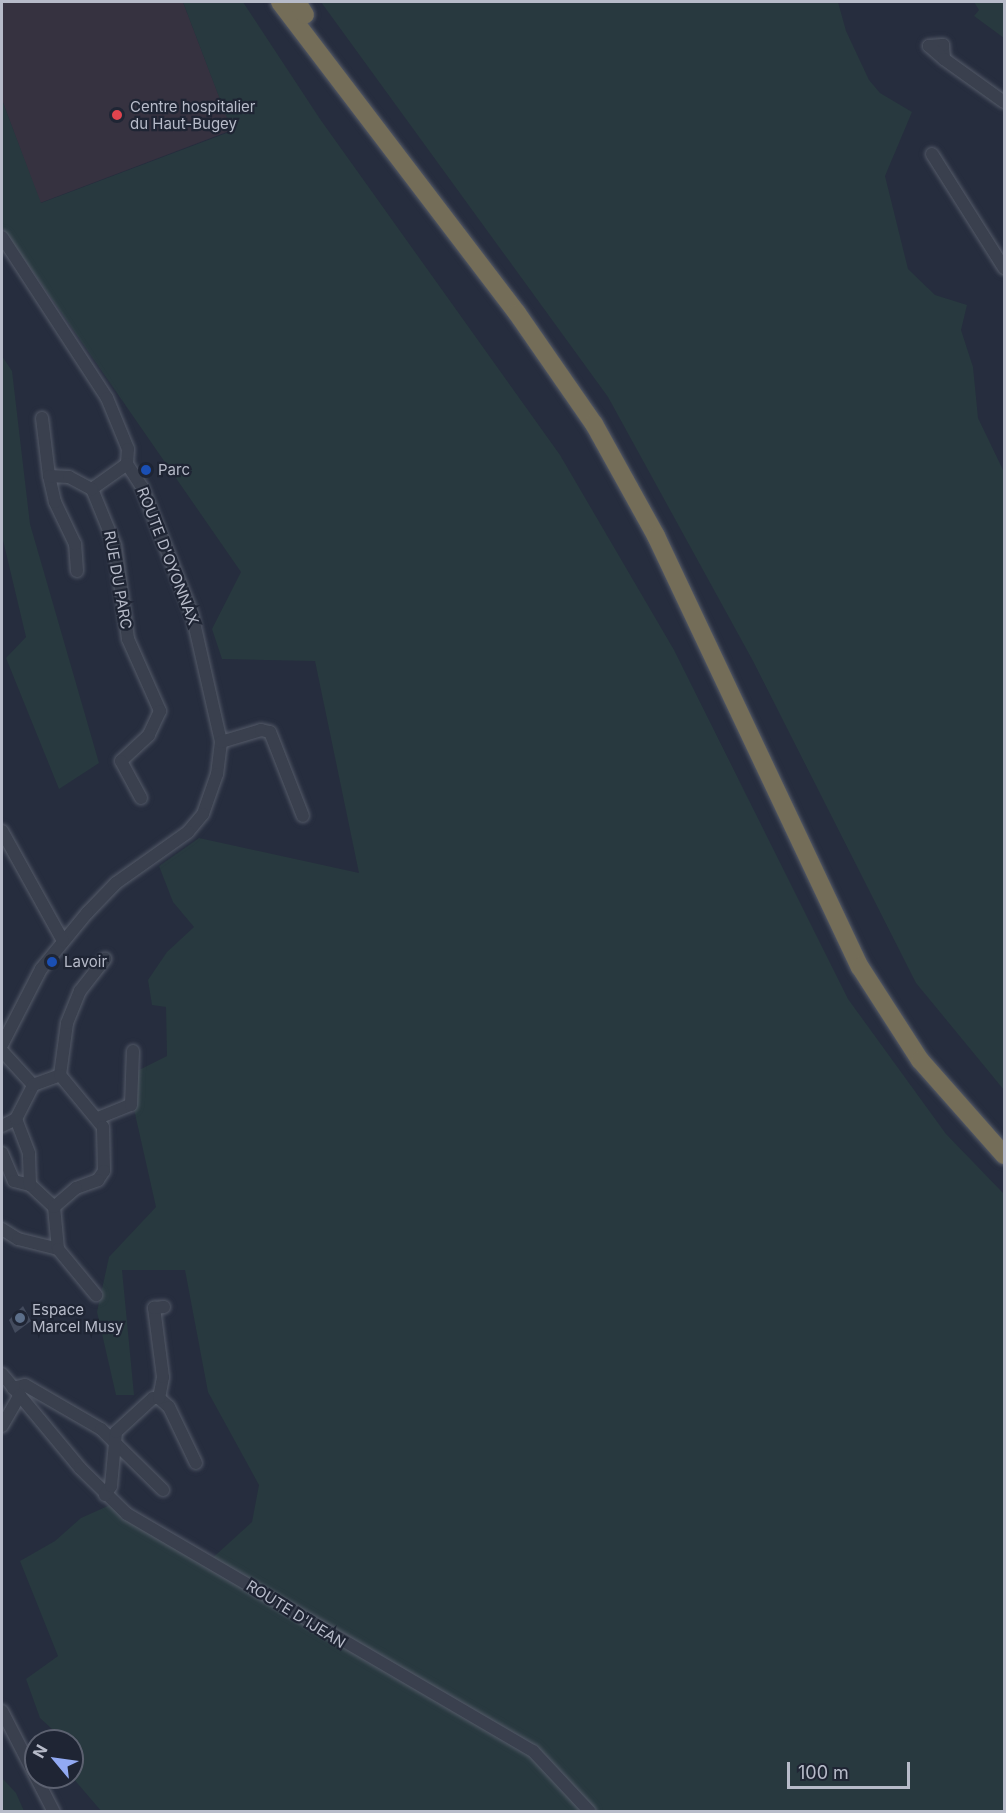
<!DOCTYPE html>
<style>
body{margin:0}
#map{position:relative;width:1006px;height:1813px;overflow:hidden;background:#262d3e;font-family:Inter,sans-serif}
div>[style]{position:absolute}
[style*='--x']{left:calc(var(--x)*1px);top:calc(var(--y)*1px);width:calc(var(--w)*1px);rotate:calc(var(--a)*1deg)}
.medical>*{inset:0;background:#363240}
.green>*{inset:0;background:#28393f}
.building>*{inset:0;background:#434b5d}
.roads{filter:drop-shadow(0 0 2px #555b69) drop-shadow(0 0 2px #555b69)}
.minor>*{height:12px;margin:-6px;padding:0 6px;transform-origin:6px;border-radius:6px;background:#3a404e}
.highway>*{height:18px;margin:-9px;padding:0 9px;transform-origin:9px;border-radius:9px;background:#746d58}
.dots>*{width:16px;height:16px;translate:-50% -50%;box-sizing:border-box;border:3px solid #1f2534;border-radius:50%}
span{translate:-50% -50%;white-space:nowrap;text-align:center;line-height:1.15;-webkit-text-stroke:4.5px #1f2534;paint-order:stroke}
.poi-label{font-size:15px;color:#b7bbc9}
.left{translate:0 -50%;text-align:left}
.street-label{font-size:15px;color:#b7bbc9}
.frame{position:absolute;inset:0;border:3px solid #b7bbc9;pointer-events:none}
.north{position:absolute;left:24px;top:1729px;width:60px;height:60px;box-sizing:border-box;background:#1f2534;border:2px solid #5c6170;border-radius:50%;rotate:299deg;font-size:16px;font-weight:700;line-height:24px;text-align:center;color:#b7bbc9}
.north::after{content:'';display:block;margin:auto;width:21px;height:27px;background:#92aaf3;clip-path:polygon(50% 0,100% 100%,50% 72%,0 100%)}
.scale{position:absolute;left:787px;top:1762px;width:123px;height:27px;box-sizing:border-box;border:3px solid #b7bbc9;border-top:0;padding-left:8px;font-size:18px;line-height:21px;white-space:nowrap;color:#b7bbc9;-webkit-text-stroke:4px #1f2534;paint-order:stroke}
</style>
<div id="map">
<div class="medical">
<div style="clip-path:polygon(2px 2px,183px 2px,232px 130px,40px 203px,2px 100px)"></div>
</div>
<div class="green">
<div style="clip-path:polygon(183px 2px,243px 2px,320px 119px,560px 455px,674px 650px,848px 999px,946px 1134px,1004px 1194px,1004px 1811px,102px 1812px,72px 1777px,72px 1741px,65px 1741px,40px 1718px,26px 1679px,58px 1656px,20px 1561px,55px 1541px,81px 1518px,110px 1505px,207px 1563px,252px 1522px,259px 1485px,208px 1392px,185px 1270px,122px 1270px,134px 1395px,116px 1395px,97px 1312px,109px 1257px,156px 1207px,133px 1105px,131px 1074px,167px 1056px,166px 1007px,152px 1005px,148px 980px,167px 952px,194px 927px,173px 902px,159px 866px,199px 838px,359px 873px,315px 661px,222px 659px,212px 629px,241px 572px,2px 227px,2px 100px,41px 203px,232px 131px)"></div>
<div style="clip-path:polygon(321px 2px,838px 2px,846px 31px,869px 80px,880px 93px,912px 112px,885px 176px,908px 269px,935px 295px,967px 305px,961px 330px,973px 367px,978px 418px,1004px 472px,1004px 1090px,916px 983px,753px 661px,608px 397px)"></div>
<div style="clip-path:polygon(974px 2px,1004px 2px,1004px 38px,974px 16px,979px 10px)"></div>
<div style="clip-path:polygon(2px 356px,12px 371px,30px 524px,99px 763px,59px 789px,6px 658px,26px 637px,2px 536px)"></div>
<div style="clip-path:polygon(2px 1778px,16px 1793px,24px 1811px,2px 1811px)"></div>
</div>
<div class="building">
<div style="clip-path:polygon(23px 1306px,31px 1321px,15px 1333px,9px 1320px)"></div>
</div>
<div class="roads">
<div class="minor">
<div style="--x:944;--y:59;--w:14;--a:-94"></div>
<div style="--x:943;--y:45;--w:14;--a:176"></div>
<div style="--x:929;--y:46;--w:20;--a:41"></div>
<div style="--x:944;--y:59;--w:74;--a:35.6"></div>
<div style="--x:932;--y:154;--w:135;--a:57.7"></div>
<div style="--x:2;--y:237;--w:192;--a:56.9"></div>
<div style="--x:107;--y:398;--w:55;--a:67.6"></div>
<div style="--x:128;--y:449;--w:15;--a:94"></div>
<div style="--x:127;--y:464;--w:27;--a:57"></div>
<div style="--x:142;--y:487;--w:136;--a:68.5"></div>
<div style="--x:192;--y:614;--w:131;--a:77.2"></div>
<div style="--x:221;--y:742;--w:32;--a:97"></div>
<div style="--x:217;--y:774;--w:42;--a:109.3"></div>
<div style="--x:203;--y:814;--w:23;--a:130"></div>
<div style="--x:188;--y:832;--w:88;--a:144.7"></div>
<div style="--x:116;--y:883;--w:42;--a:134"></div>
<div style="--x:87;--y:913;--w:72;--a:129.4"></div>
<div style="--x:41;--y:969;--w:85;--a:117.2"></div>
<div style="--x:42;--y:418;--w:58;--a:83.1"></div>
<div style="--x:127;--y:464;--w:43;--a:144.5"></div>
<div style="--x:92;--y:489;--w:61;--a:67.7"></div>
<div style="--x:115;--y:545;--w:95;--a:82.1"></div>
<div style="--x:128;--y:639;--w:79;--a:66"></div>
<div style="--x:160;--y:711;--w:26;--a:115"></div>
<div style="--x:149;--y:735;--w:38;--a:137"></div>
<div style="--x:121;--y:761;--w:42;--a:61.6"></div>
<div style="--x:77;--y:571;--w:27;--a:-94"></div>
<div style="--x:75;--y:544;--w:47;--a:-115.5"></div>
<div style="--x:55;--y:502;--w:27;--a:-103"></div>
<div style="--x:49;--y:476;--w:20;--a:3"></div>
<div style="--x:69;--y:477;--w:26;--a:28"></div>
<div style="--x:221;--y:742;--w:42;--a:-16.7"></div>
<div style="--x:261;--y:730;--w:9;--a:13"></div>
<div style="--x:270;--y:732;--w:90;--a:68.6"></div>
<div style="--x:2;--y:831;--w:126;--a:61"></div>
<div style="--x:2;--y:1051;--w:46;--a:47.6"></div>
<div style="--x:60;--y:1075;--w:52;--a:-82.3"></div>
<div style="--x:67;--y:1023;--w:35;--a:-68"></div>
<div style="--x:80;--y:991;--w:41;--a:-52"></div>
<div style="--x:98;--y:1118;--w:35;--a:-22"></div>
<div style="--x:131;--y:1105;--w:54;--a:-87.9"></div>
<div style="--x:2;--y:1126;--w:16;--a:-27"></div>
<div style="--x:2;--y:1153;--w:30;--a:67"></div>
<div style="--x:14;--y:1181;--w:16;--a:14"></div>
<div style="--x:2;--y:1229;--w:19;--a:32"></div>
<div style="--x:18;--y:1239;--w:41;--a:14"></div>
<div style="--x:58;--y:1249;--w:42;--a:-95.4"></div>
<div style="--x:54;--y:1207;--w:33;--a:-137"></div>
<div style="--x:30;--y:1185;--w:32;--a:-92"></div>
<div style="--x:29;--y:1153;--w:36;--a:-111"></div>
<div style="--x:16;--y:1119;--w:38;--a:-63"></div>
<div style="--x:33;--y:1085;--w:29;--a:-20"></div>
<div style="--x:60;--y:1075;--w:67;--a:50.4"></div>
<div style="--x:103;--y:1127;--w:44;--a:88.7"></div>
<div style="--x:104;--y:1171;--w:11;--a:124"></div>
<div style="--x:98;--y:1180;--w:23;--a:160"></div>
<div style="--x:76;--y:1188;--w:29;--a:139"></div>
<div style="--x:58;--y:1249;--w:60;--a:50.4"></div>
<div style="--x:2;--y:1374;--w:122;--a:50.3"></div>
<div style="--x:80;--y:1468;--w:66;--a:44.4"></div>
<div style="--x:127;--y:1514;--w:470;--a:30.3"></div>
<div style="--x:533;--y:1751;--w:83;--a:46.9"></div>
<div style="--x:13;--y:1388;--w:12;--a:-14"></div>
<div style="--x:25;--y:1385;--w:88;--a:30.1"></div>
<div style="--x:101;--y:1429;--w:87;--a:44.5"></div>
<div style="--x:159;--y:1398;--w:13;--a:42"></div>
<div style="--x:169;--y:1407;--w:62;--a:64.3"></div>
<div style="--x:2;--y:1426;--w:36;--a:-60"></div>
<div style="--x:105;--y:1495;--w:11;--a:-56"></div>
<div style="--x:111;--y:1486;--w:54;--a:-84.7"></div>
<div style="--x:116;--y:1432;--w:50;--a:-42.6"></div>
<div style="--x:153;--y:1398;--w:6;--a:0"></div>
<div style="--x:159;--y:1398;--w:21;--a:-79"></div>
<div style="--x:163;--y:1377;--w:70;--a:-97.4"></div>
<div style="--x:154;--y:1308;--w:10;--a:-6"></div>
<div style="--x:2;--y:1711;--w:114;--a:62.8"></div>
</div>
<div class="highway">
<div style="--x:280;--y:2;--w:391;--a:52.7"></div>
<div style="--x:517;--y:313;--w:135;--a:55.3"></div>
<div style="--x:594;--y:424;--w:128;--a:61"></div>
<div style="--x:656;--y:536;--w:477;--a:64.7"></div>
<div style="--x:860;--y:967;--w:111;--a:57.2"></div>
<div style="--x:920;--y:1060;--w:127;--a:48.5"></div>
<div style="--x:297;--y:2;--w:15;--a:58"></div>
</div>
</div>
<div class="dots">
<div style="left:117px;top:115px;background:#e0444e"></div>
<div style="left:146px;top:470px;background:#1a4fb4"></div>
<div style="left:52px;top:962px;background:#1a4fb4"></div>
<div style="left:20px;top:1318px;background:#5c6f8a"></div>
</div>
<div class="poi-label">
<span class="left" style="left:130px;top:115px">Centre hospitalier<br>du Haut-Bugey</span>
<span class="left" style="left:158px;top:470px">Parc</span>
<span class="left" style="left:64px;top:962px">Lavoir</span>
<span class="left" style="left:32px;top:1318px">Espace<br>Marcel Musy</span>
</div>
<div class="street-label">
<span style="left:168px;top:556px;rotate:69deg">ROUTE D'OYONNAX</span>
<span style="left:118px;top:580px;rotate:80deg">RUE DU PARC</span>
<span style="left:296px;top:1614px;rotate:32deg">ROUTE D'IJEAN</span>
</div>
<div class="frame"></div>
<div class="north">N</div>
<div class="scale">100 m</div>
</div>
